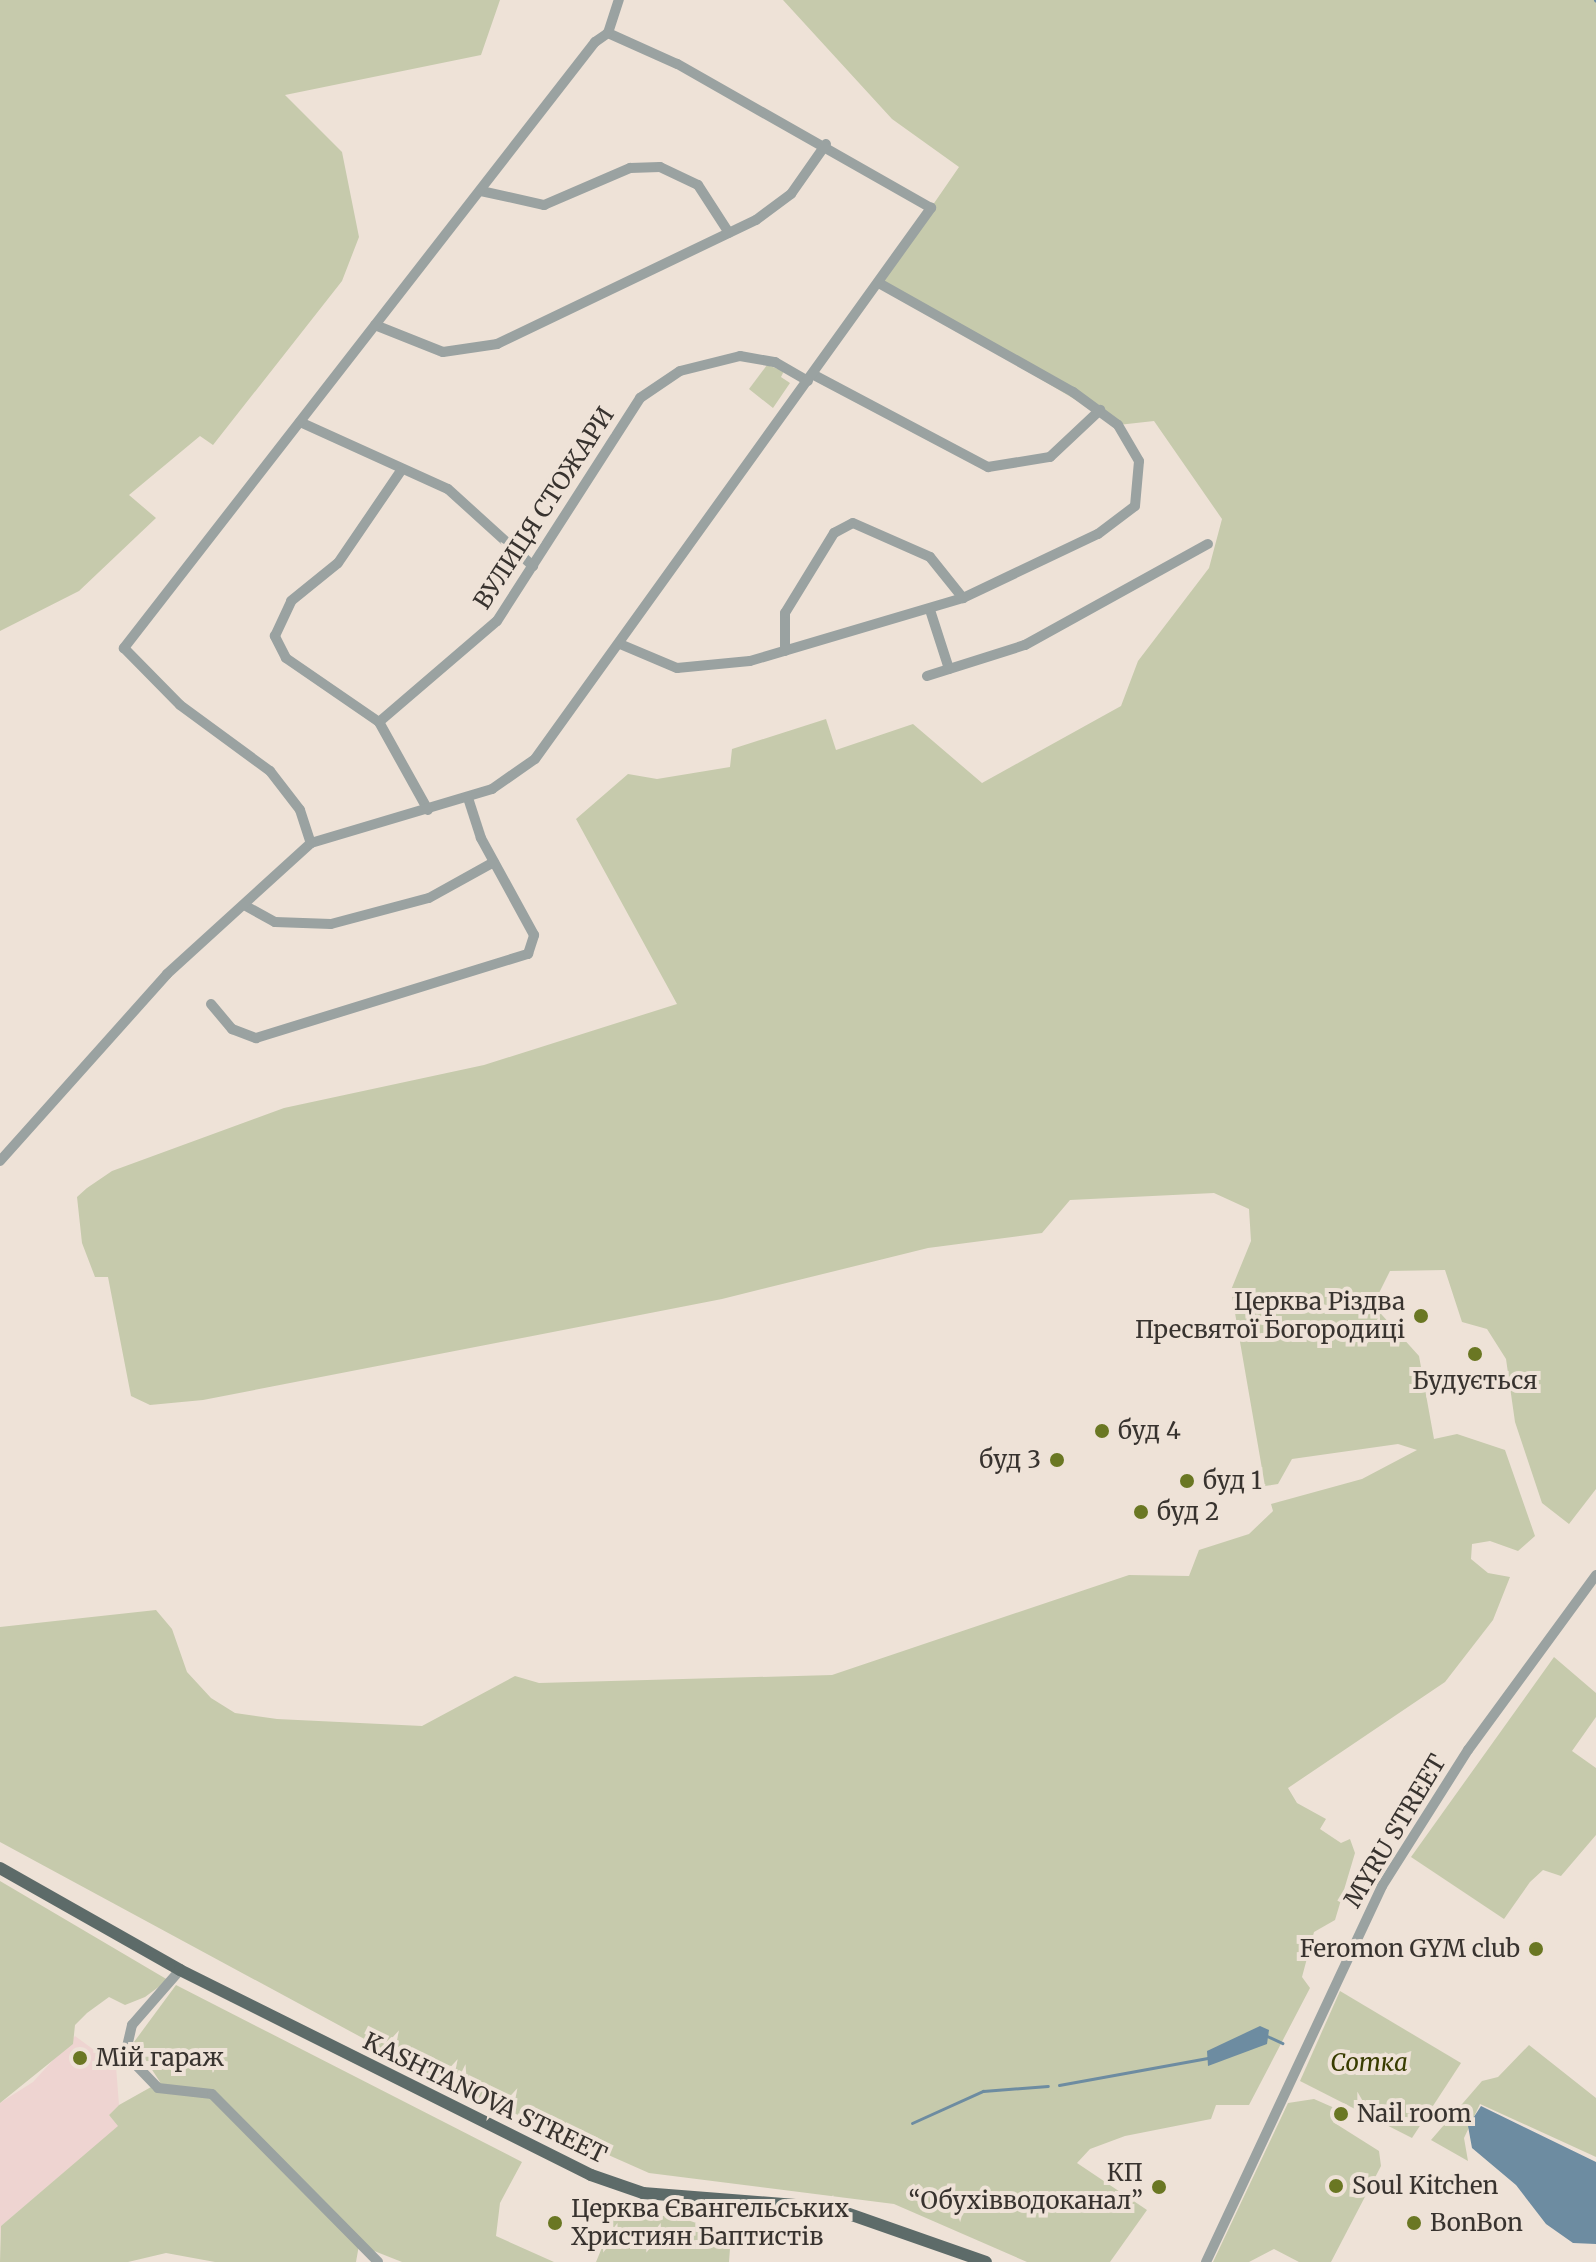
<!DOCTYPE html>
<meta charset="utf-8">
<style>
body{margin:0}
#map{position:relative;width:1596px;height:2262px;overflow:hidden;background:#eee2d7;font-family:Merriweather,serif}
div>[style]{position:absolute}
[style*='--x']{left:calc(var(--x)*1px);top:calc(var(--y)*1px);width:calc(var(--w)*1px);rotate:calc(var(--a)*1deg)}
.industrial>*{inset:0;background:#eed4d1}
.green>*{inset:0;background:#c6caac}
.water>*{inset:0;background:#6d8ca1}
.stream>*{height:3px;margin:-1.5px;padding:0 1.5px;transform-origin:1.5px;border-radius:1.5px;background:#6d8ca1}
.minor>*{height:10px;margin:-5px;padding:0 5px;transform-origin:5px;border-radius:5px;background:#9aa2a1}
.major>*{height:12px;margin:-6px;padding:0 6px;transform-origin:6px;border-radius:6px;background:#5d6b69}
.dots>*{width:22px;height:22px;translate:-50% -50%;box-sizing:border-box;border:4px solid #eee2d7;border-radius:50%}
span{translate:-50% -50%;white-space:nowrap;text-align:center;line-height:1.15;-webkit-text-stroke:8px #eee2d7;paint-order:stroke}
.street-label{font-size:24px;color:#38332f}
.poi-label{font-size:24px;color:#38332f}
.right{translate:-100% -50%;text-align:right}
.left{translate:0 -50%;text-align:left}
.park-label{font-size:24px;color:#383c00;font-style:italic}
</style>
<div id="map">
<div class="industrial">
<div style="clip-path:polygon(75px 2036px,116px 2066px,119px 2105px,109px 2115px,119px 2126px,1px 2226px,0 2237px,0 2103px,33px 2082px)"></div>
</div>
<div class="green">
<div style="clip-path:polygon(0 0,500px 0,481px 55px,285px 95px,342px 152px,359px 237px,342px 281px,213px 445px,200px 436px,129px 495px,156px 518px,79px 591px,0 631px)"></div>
<div style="clip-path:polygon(783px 0,1596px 0,1596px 1489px,1569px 1524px,1542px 1503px,1515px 1422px,1506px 1359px,1487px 1329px,1462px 1322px,1445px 1270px,1390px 1271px,1373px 1305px,1419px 1356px,1434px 1439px,1457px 1434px,1505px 1450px,1535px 1536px,1518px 1551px,1490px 1541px,1472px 1544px,1471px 1559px,1488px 1573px,1510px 1577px,1493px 1620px,1445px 1682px,1288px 1788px,1297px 1803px,1326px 1819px,1320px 1829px,1341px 1843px,1350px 1839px,1355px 1853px,1335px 1920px,1314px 1932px,1302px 1977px,1310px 1988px,1249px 2105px,1216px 2105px,1211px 2119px,1125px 2136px,1090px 2149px,1077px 2163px,1147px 2210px,1110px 2262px,1027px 2262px,894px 2204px,649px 2173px,444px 2082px,0 1842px,0 1627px,156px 1610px,172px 1629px,187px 1672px,211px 1698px,235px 1713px,277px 1719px,422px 1726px,515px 1676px,539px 1683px,832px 1675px,1129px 1575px,1189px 1576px,1199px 1550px,1249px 1534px,1273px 1511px,1271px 1504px,1362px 1479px,1417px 1450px,1398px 1444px,1292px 1459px,1278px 1484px,1265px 1486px,1231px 1290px,1251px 1241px,1249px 1209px,1214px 1193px,1070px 1200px,1042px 1233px,928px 1248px,722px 1299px,203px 1400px,150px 1405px,131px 1396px,108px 1277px,95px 1277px,82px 1243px,77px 1197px,87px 1188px,112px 1171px,284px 1108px,484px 1065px,677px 1004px,576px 819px,628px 774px,657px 779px,730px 767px,732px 749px,826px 719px,836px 750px,913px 724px,982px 783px,1121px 706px,1138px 661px,1209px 568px,1222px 519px,1154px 421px,1118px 425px,879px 283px,959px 167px,892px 119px)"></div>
<div style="clip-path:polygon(767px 365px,784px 371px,781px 377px,790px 383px,773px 408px,749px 389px)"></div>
<div style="clip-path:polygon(1554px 1657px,1596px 1693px,1596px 1717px,1572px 1751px,1596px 1768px,1596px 1835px,1561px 1876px,1543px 1870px,1530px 1882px,1504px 1919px,1411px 1857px)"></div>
<div style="clip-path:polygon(0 1881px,168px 1980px,145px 1997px,125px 2005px,109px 1997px,87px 2013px,75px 2025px,73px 2044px,0 2103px)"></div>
<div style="clip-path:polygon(176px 1985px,522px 2162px,500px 2203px,496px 2236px,554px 2262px,402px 2262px,359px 2245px,356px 2262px,215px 2262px,166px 2253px,128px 2262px,0 2262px,1px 2226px,118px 2126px,109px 2115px,119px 2105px,160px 2082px,134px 2042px)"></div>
<div style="clip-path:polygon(1340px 1991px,1461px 2063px,1412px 2138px,1300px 2081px)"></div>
<div style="clip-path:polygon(1529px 2045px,1596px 2098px,1596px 2157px,1480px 2104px,1464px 2138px,1468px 2161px,1431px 2140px,1482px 2081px,1498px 2077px)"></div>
<div style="clip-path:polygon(1314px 2099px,1339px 2110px,1333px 2122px,1379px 2151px,1381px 2166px,1331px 2262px,1299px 2262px,1274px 2249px,1249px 2262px,1213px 2262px,1288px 2103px)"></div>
<div style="clip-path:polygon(618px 2209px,641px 2218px,673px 2215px,731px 2235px,729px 2262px,596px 2262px)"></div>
</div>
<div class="water">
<div style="clip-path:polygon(1260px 2026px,1269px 2030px,1267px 2044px,1208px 2066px,1207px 2051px)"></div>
<div style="clip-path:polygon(1481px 2106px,1596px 2162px,1596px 2244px,1573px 2243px,1546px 2224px,1516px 2185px,1472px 2148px,1468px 2126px)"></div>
</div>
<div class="stream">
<div style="--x:1595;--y:0;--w:1;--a:45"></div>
<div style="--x:1267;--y:2036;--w:17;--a:25"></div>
<div style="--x:1059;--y:2085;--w:151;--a:-10.3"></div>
<div style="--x:912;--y:2123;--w:78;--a:-24.3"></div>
<div style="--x:983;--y:2091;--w:65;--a:-4.4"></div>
</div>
<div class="minor">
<div style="--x:608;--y:33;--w:35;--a:-72"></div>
<div style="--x:481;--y:191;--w:65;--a:12.5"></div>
<div style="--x:544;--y:205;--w:94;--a:-23.3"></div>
<div style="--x:630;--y:168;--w:30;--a:-2"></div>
<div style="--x:660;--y:167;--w:42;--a:25.3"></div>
<div style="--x:698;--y:185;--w:57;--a:57.1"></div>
<div style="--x:375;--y:325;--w:73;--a:21.7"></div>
<div style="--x:443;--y:352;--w:55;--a:-8.4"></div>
<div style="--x:497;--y:344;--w:287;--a:-25.6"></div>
<div style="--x:756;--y:220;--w:44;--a:-36.6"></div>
<div style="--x:791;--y:194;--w:61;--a:-55"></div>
<div style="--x:814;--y:375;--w:197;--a:27.9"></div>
<div style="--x:988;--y:467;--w:63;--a:-9.2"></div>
<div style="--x:1050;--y:457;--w:69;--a:-43.2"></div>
<div style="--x:300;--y:422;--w:162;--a:24.4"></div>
<div style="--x:448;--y:489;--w:115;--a:42.2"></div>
<div style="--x:930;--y:610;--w:62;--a:72.1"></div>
<div style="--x:620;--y:644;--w:62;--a:22.8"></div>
<div style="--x:677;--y:668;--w:73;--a:-5.5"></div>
<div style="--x:750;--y:661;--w:222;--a:-16.5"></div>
<div style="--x:963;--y:598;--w:149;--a:-25.4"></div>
<div style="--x:1098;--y:534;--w:46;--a:-37.1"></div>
<div style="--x:1135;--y:506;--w:45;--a:-84.9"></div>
<div style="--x:1139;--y:461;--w:42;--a:-120.3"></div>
<div style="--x:1118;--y:425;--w:56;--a:-143.7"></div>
<div style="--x:1073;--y:392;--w:223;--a:-150.7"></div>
<div style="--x:785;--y:651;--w:38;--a:-90"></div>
<div style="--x:785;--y:613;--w:94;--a:-58.5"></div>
<div style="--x:834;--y:533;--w:21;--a:-28"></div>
<div style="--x:853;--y:523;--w:84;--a:23.8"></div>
<div style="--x:930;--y:557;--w:53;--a:51.2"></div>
<div style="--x:927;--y:676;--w:103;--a:-17.6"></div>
<div style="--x:1025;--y:645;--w:209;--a:-28.9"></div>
<div style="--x:379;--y:722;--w:113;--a:-145.5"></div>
<div style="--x:286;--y:658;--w:25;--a:-117"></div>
<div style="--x:275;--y:636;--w:38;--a:-65"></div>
<div style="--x:291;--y:601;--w:60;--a:-39"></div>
<div style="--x:338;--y:563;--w:110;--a:-55.7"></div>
<div style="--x:428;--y:810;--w:101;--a:-119.1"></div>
<div style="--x:379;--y:722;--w:155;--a:-40.6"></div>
<div style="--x:497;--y:621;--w:265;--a:-57.3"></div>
<div style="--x:640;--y:398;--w:48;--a:-34"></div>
<div style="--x:680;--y:371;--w:62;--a:-14"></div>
<div style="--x:740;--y:356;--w:36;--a:10"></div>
<div style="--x:775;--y:362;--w:38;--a:30"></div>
<div style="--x:244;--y:905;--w:35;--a:29"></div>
<div style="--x:275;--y:922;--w:56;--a:2"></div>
<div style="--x:331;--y:924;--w:101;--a:-14.9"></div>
<div style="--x:429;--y:898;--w:74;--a:-29"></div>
<div style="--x:211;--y:1004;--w:33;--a:50"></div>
<div style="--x:232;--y:1029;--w:26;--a:21"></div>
<div style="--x:256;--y:1038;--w:285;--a:-17.2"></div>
<div style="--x:528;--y:954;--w:20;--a:-72"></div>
<div style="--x:534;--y:935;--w:111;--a:-118.7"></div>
<div style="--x:481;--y:838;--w:42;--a:-108"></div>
<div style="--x:0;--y:1161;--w:251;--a:-48.2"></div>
<div style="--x:167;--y:974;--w:195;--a:-42.3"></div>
<div style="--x:311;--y:843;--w:189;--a:-16.6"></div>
<div style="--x:492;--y:789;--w:52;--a:-34.9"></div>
<div style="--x:535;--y:759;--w:679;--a:-54.3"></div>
<div style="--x:931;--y:208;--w:292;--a:-150.4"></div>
<div style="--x:677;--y:64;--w:76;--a:-155.8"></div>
<div style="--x:608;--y:33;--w:16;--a:145"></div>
<div style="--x:595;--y:42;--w:768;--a:127.86"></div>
<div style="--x:124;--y:648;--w:80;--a:45.5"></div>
<div style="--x:180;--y:705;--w:112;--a:36.3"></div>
<div style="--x:270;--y:771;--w:49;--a:52.4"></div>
<div style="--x:300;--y:810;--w:35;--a:72"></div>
<div style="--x:180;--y:1970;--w:73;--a:131.1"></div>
<div style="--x:132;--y:2025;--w:22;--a:103"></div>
<div style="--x:127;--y:2046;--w:20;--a:66"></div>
<div style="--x:135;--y:2064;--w:33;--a:46"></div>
<div style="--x:158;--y:2088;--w:54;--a:6.3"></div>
<div style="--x:212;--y:2094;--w:236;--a:45.3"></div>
<div style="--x:1206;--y:2262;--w:415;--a:-64.9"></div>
<div style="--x:1382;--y:1886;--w:161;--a:-57.7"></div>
<div style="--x:1468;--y:1750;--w:217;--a:-53.8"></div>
</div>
<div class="major">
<div style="--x:0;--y:1868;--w:207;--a:29.5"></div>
<div style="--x:180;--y:1970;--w:459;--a:26.5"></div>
<div style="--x:591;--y:2175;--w:55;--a:19.1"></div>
<div style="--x:643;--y:2193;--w:190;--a:4.5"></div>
<div style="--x:832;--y:2208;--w:163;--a:19.3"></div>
</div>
<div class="dots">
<div style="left:1421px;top:1316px;background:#6a7723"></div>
<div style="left:1475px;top:1354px;background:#6a7723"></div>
<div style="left:1102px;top:1431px;background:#6a7723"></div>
<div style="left:1057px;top:1460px;background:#6a7723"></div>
<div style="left:1187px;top:1481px;background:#6a7723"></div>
<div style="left:1141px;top:1512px;background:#6a7723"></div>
<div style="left:1536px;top:1949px;background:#6a7723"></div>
<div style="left:80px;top:2058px;background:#6a7723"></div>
<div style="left:1341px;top:2114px;background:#6a7723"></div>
<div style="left:1336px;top:2186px;background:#6a7723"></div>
<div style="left:1159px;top:2187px;background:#6a7723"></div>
<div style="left:555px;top:2223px;background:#6a7723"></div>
<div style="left:1414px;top:2223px;background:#6a7723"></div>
</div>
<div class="street-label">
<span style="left:544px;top:508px;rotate:-57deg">ВУЛИЦЯ СТОЖАРИ</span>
<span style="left:1395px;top:1831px;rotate:-59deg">MYRU STREET</span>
<span style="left:485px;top:2098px;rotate:26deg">KASHTANOVA STREET</span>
</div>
<div class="poi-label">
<span class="right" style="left:1405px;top:1316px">Церква Різдва<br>Пресвятої Богородиці</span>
<span style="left:1475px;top:1381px">Будується</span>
<span class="left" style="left:1118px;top:1431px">буд 4</span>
<span class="right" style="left:1041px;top:1460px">буд 3</span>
<span class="left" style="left:1203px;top:1481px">буд 1</span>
<span class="left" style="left:1157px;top:1512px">буд 2</span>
<span class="right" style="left:1520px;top:1949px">Feromon GYM club</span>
<span class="left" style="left:96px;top:2058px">Мій гараж</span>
<span class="left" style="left:1357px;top:2114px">Nail room</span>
<span class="right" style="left:1143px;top:2187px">КП<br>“Обухівводоканал”</span>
<span class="left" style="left:1352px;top:2186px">Soul Kitchen</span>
<span class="left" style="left:571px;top:2223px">Церква Євангельських<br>Християн Баптистів</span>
<span class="left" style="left:1430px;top:2223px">BonBon</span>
</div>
<div class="park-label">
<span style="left:1369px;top:2063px">Сотка</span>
</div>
</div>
